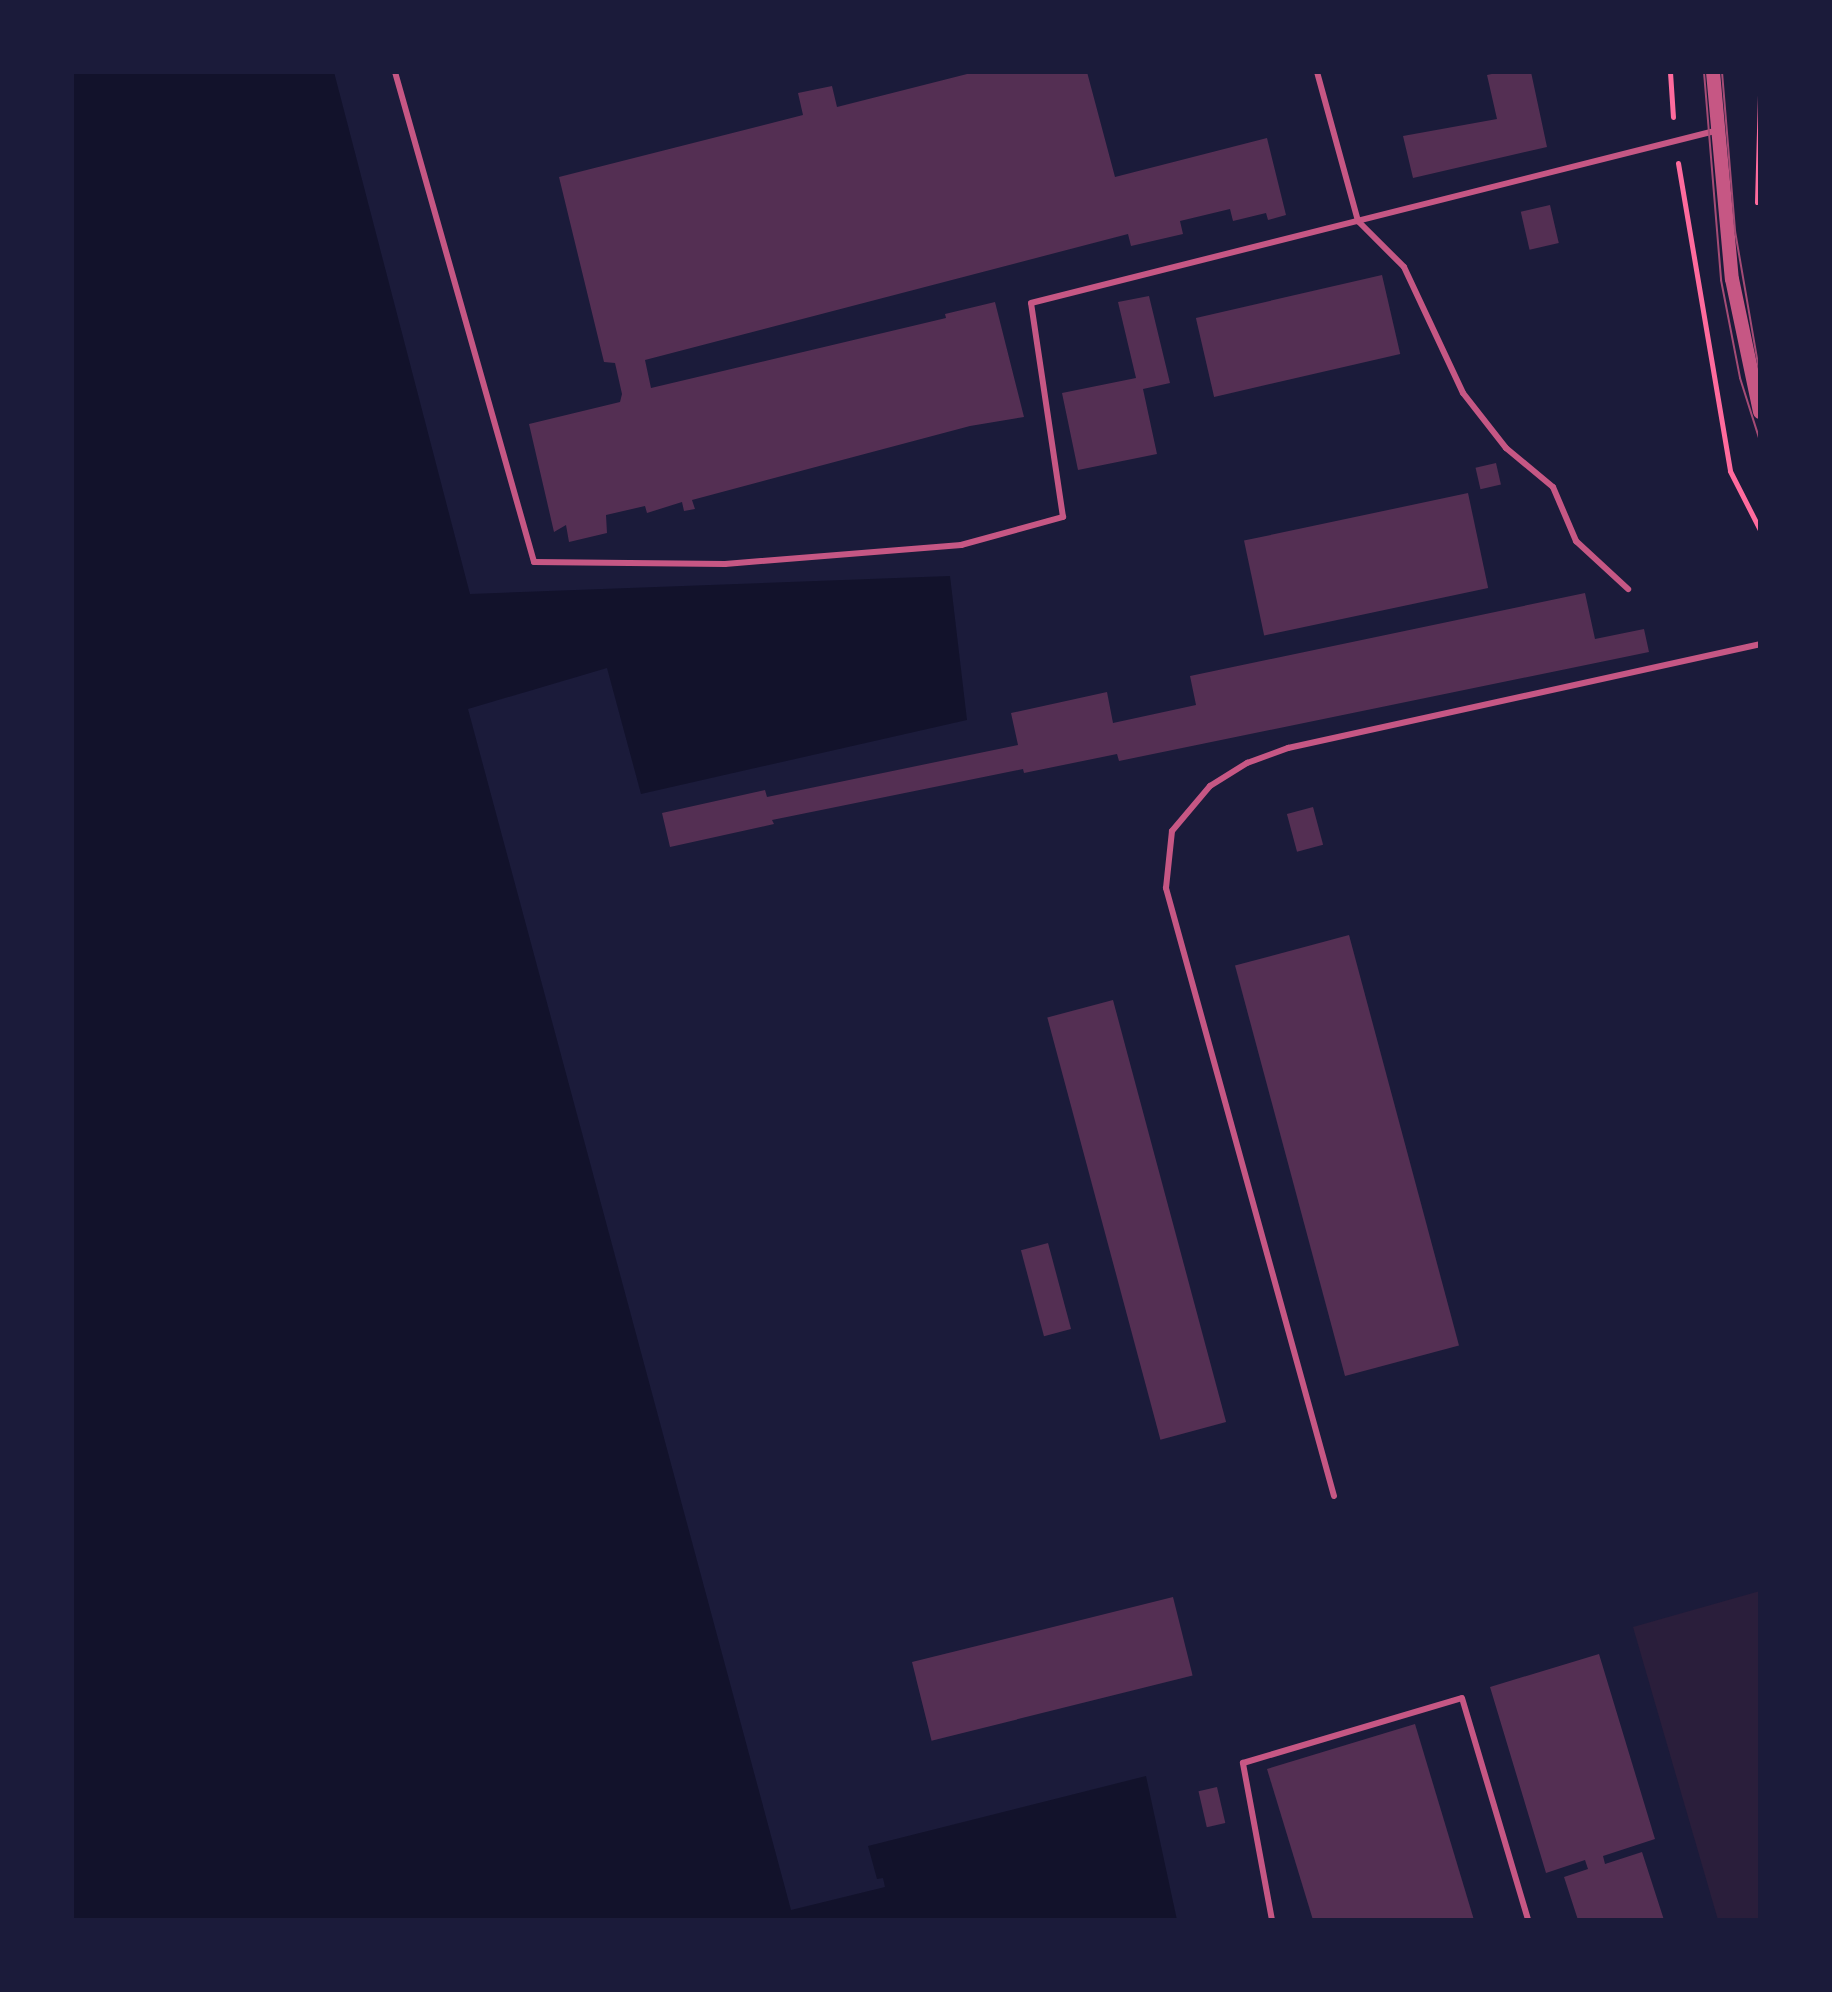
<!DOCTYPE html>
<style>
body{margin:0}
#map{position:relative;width:1832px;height:1992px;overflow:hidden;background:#1b1b3a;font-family:"Asap Condensed",sans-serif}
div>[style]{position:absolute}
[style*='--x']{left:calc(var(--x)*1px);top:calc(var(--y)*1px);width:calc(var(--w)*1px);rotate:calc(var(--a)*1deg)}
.green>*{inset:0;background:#2a1e3b}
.water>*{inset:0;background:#12122b}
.building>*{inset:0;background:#542f53;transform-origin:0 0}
.path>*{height:5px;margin:-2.5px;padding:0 2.5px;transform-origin:2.5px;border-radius:2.5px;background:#ff6b9d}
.service>*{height:6px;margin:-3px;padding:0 3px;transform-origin:3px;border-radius:3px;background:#c65784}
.tertiary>*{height:14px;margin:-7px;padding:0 7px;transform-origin:7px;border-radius:7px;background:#c65784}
.tram>*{height:2px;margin:-1px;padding:0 1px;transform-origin:1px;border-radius:1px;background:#a44b75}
span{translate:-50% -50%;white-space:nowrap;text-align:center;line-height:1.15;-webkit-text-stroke:8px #1b1b3a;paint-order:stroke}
.frame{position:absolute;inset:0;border:74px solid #1b1b3a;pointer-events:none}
</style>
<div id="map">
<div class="green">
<div style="clip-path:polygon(1760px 1591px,1760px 1920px,1718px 1920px,1633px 1627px)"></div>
</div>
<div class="water">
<div style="clip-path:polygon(72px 72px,334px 72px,470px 594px,950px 576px,967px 720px,641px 794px,607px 668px,468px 709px,791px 1910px,885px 1887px,883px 1878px,877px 1879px,868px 1846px,1146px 1776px,1177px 1920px,72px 1920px)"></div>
</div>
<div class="building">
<div style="clip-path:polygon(975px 72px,1087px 72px,1115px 177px,1267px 138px,1286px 215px,1268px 220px,1266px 213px,1233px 221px,1230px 209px,1180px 221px,1183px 234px,1131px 246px,1128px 234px,645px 360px,651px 388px,946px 318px,945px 314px,995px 302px,1024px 417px,970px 426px,692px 500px,695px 509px,684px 511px,682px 502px,647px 513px,645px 506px,606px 515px,607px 533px,569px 542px,566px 525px,554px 532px,529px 424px,620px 402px,622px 394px,615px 363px,604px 362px,559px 177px,803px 115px,798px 93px,832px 86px,837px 107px)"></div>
<div style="clip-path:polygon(1501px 72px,1531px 72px,1547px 147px,1413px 178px,1403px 136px,1497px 119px,1487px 75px)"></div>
<div style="left:1550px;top:205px;width:39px;height:30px;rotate:77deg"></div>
<div style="left:1382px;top:275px;width:81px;height:191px;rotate:77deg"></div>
<div style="clip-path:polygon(1149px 296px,1170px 383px,1143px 389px,1157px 454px,1078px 470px,1062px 393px,1136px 378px,1118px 302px)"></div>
<div style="left:1496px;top:463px;width:22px;height:21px;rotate:77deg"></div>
<div style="left:1468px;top:493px;width:97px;height:229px;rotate:78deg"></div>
<div style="clip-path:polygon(1585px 593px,1595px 639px,1644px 629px,1649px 652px,1119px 761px,1117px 754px,1024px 773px,1023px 769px,772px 820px,774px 824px,670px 847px,662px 813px,765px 790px,767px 797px,1018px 745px,1011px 713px,1107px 692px,1113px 723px,1196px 705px,1190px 676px)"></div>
<div style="left:1313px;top:807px;width:39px;height:27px;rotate:75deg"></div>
<div style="left:1349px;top:935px;width:425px;height:118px;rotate:75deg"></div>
<div style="left:1113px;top:1000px;width:437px;height:68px;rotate:75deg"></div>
<div style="left:1048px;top:1243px;width:89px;height:28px;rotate:75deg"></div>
<div style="left:1173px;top:1597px;width:81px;height:269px;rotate:76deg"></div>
<div style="clip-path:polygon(1599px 1654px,1655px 1839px,1603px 1856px,1605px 1864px,1642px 1852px,1664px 1920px,1578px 1920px,1564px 1877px,1588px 1869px,1585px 1860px,1546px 1873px,1490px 1687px)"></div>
<div style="clip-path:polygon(1415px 1724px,1474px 1920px,1313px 1920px,1267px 1769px)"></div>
<div style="left:1217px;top:1787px;width:37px;height:19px;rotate:77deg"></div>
</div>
<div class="path">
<div style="--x:1670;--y:72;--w:45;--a:86.2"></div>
<div style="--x:1678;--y:163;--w:312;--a:80.4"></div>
<div style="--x:1730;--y:471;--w:66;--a:63"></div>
<div style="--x:1757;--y:202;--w:108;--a:-88.4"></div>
</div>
<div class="service">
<div style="--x:395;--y:72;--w:509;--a:74.16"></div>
<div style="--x:534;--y:562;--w:191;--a:0.6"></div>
<div style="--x:725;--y:564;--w:237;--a:-4.6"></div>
<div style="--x:961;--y:545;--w:106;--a:-15.4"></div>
<div style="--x:1063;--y:517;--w:216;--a:-98.5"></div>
<div style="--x:1031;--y:303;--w:705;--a:-14.12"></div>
<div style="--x:1317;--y:72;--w:155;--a:74.6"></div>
<div style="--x:1358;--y:221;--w:65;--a:45"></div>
<div style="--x:1404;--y:267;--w:139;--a:64.9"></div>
<div style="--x:1463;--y:393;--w:70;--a:52"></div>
<div style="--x:1506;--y:448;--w:61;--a:39.7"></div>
<div style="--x:1553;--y:487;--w:59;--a:66.9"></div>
<div style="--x:1576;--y:541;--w:71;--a:42.7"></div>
<div style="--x:1334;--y:1496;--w:631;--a:-105.45"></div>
<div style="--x:1166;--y:888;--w:57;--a:-84"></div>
<div style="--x:1172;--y:831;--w:59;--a:-49.8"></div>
<div style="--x:1210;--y:786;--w:44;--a:-31.9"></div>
<div style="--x:1247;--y:763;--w:44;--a:-20.1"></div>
<div style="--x:1288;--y:748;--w:483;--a:-12.4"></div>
<div style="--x:1272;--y:1920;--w:160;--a:-100.5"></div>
<div style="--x:1243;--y:1763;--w:228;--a:-16.5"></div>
<div style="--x:1462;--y:1698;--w:232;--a:73.4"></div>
</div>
<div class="tertiary">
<div style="--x:1713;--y:72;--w:208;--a:84.8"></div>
<div style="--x:1732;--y:279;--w:136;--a:78.1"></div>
</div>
<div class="tram">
<div style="--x:1704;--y:72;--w:209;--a:85.3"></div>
<div style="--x:1721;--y:280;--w:100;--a:79"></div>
<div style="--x:1740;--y:378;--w:66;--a:72.4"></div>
<div style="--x:1722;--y:72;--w:160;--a:85.3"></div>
<div style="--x:1735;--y:231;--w:147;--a:80.2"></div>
</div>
<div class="frame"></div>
</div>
